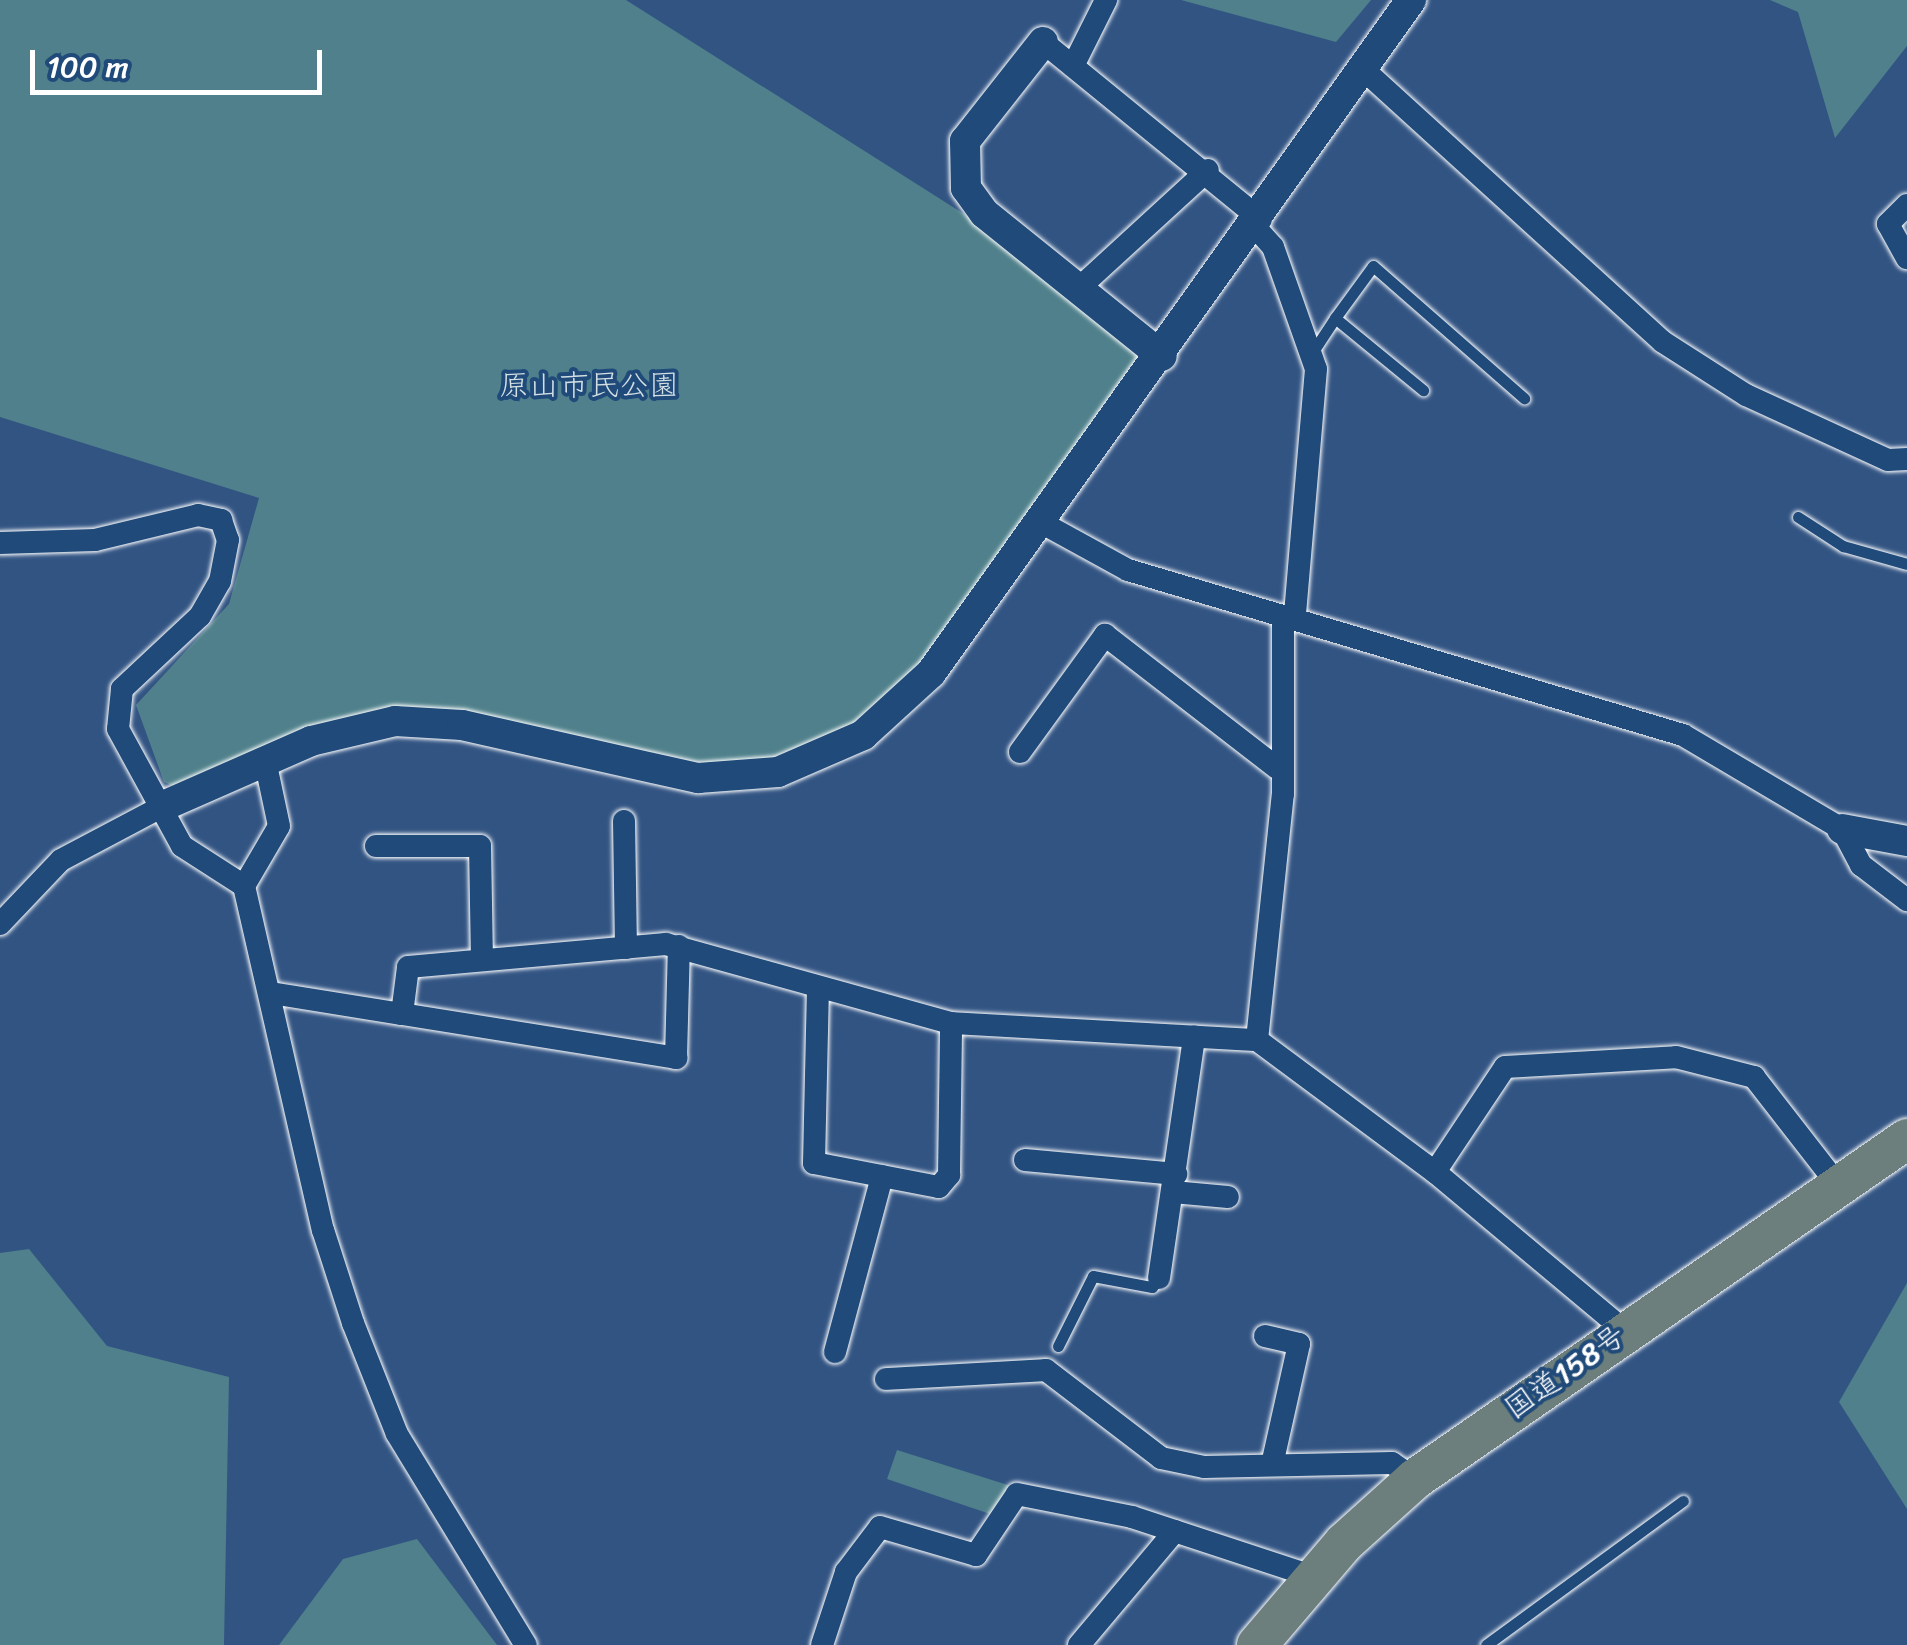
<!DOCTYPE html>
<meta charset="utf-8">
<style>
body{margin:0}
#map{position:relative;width:1907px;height:1645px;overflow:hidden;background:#325483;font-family:Sriracha,"Klee One",sans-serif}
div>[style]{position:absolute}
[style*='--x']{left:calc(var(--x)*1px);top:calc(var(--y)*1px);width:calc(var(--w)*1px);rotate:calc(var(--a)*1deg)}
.green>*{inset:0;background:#4f808b}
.roads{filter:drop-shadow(0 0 2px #fff) drop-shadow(0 0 2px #fff)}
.lane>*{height:11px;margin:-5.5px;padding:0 5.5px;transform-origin:5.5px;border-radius:5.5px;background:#1f4a7a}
.street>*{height:22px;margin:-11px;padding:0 11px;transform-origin:11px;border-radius:11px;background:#1f4a7a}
.secondary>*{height:30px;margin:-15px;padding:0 15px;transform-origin:15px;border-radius:15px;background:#1f4a7a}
.highway>*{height:40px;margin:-20px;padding:0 20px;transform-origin:20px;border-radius:20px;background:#6c7f7c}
span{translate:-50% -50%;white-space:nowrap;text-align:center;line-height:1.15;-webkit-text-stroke:8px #1f4a7a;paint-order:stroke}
.park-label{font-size:30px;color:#d3dfe2}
.street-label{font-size:30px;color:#fff}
.scale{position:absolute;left:30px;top:50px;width:292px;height:45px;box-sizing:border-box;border:5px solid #fff;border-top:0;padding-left:12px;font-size:30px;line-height:35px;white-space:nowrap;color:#fff;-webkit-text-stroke:8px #1f4a7a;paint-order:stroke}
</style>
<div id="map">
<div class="green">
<div style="clip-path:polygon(0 0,626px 0,975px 221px,1137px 354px,1139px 366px,931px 652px,867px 717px,795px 758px,687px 766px,432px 708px,379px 712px,175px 787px,164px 782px,136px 705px,229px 604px,259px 498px,0 417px)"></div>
<div style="clip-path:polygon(1181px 0,1371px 0,1336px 42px)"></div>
<div style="clip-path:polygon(1770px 0,1907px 0,1907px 46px,1835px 138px,1798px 12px)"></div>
<div style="clip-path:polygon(29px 1249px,107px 1346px,229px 1377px,224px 1645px,0 1645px,0 1253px)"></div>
<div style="clip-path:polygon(1907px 1283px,1907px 1509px,1839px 1402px)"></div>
<div style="clip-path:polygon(897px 1450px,1011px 1486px,990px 1514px,887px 1479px)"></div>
<div style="clip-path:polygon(417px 1539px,497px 1645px,279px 1645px,343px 1559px)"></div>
</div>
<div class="roads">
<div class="lane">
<div style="--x:1335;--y:318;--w:64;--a:-53.8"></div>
<div style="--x:1373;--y:266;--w:201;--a:41.2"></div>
<div style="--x:1312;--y:353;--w:42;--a:-56.7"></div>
<div style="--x:1335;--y:318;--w:114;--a:39.3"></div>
<div style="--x:1798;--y:517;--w:54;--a:32.8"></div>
<div style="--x:1843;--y:546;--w:66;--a:15.7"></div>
<div style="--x:1058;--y:1346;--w:78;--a:-63.4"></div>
<div style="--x:1093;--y:1276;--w:60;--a:10.6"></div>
<div style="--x:1152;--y:1287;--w:11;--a:-52"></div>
<div style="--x:1486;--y:1645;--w:244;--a:-36.2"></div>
</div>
<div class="street">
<div style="--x:1043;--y:42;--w:281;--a:39.2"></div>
<div style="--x:1073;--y:66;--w:74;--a:-63.4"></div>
<div style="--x:1364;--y:70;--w:404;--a:42.3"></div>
<div style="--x:1663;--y:342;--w:98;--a:32.6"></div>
<div style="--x:1746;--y:395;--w:156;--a:24.6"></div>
<div style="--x:1888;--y:460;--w:19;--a:-3"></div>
<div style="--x:1907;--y:205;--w:27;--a:135"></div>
<div style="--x:1888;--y:224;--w:39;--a:61"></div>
<div style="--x:1256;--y:228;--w:25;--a:48"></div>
<div style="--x:1273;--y:247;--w:129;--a:70.6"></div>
<div style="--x:1316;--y:369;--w:248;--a:94.9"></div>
<div style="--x:1078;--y:289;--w:176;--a:-42.5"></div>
<div style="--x:1042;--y:523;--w:98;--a:28.7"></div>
<div style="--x:1128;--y:570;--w:579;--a:16.56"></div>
<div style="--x:1683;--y:735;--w:185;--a:30.6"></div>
<div style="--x:1842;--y:829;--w:41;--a:62.2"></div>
<div style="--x:1861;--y:865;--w:58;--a:37.3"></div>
<div style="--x:0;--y:543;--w:95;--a:-1.8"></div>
<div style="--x:95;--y:540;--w:106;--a:-13.6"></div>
<div style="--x:198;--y:515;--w:24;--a:12"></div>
<div style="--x:221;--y:520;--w:21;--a:71"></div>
<div style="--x:228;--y:540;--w:42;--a:101"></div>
<div style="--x:220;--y:581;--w:40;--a:119.7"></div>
<div style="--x:200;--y:616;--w:107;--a:136.9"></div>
<div style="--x:122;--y:689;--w:40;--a:95.7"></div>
<div style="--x:118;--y:729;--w:133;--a:61.3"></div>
<div style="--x:182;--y:846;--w:74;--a:32.8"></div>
<div style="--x:244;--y:886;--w:353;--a:77.1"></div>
<div style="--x:323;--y:1230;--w:98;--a:72.1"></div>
<div style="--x:353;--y:1323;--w:119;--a:68.4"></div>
<div style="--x:397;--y:1434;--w:247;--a:58.6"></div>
<div style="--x:1020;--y:752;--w:145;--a:-54"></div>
<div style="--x:1105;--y:635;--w:217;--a:37.7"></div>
<div style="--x:624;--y:821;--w:127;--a:89.1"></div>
<div style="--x:376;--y:846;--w:104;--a:0"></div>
<div style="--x:480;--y:846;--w:114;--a:89"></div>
<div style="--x:244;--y:886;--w:69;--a:-59.7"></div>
<div style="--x:279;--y:826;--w:67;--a:-102"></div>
<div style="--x:0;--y:924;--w:88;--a:-46.4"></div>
<div style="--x:61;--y:860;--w:113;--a:-27.9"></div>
<div style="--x:818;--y:987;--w:176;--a:91.3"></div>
<div style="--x:814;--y:1163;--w:127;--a:10.9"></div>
<div style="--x:939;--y:1187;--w:16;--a:-50"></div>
<div style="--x:949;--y:1175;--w:152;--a:-89.2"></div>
<div style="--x:271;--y:993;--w:133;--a:9.1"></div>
<div style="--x:402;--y:1014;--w:47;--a:-82.7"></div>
<div style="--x:408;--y:967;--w:259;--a:-5.1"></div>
<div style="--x:666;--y:944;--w:296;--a:15.5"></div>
<div style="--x:951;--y:1023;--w:306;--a:3.2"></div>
<div style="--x:1257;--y:1040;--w:222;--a:36.6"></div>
<div style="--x:1435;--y:1172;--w:248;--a:39.9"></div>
<div style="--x:402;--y:1014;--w:278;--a:9.1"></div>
<div style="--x:676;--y:1058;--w:112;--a:-88.5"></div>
<div style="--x:1257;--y:1040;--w:247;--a:-84"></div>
<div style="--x:1283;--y:794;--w:178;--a:-90"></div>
<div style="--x:1025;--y:1160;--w:152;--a:5.3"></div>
<div style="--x:1435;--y:1172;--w:126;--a:-56.3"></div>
<div style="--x:1505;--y:1067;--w:171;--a:-3.3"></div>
<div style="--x:1676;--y:1057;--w:81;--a:14.4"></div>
<div style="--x:1754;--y:1077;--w:138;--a:52.1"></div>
<div style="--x:1173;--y:1192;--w:55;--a:5.2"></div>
<div style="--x:1159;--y:1278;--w:244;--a:-81.7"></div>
<div style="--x:1265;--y:1336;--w:35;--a:13"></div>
<div style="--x:1299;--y:1344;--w:124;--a:102.6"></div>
<div style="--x:835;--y:1352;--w:182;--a:-75"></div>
<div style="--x:886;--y:1379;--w:160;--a:-3.2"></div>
<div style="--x:1046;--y:1370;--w:145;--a:37.4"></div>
<div style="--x:1161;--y:1458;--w:44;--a:11.8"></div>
<div style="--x:1204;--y:1467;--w:188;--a:-1.2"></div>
<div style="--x:1392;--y:1463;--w:28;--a:35"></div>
<div style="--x:822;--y:1645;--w:77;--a:-71.8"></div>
<div style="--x:846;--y:1572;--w:56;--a:-52.9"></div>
<div style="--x:880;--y:1527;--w:100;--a:16.3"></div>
<div style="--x:976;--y:1555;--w:73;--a:-56.1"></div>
<div style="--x:1017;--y:1494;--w:117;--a:11.3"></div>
<div style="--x:1132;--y:1517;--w:192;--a:18.2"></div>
<div style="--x:1079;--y:1645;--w:149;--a:-49.9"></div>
</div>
<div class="secondary">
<div style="--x:1043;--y:42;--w:126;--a:128.2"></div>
<div style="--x:965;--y:141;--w:47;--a:88.8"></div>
<div style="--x:966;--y:188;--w:31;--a:54"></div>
<div style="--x:984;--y:213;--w:228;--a:38.8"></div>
<div style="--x:161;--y:807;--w:164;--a:-23.7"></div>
<div style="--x:311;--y:741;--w:86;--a:-13.4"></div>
<div style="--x:395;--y:721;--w:67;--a:3.4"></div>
<div style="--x:462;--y:725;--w:242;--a:12.7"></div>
<div style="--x:698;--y:778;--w:80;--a:-4.3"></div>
<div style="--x:778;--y:772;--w:93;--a:-23.5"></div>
<div style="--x:863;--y:735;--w:92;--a:-42.4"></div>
<div style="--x:931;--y:673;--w:827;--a:-54.5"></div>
<div style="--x:1842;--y:829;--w:66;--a:10.5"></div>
</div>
<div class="highway">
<div style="--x:1257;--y:1645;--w:134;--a:-49.5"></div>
<div style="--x:1344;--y:1543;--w:96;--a:-42"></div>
<div style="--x:1415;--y:1479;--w:598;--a:-34.65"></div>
</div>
</div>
<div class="park-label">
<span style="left:589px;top:385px">原山市民公園</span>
</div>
<div class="street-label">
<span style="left:1565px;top:1372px;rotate:-35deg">国道158号</span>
</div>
<div class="scale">100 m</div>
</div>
